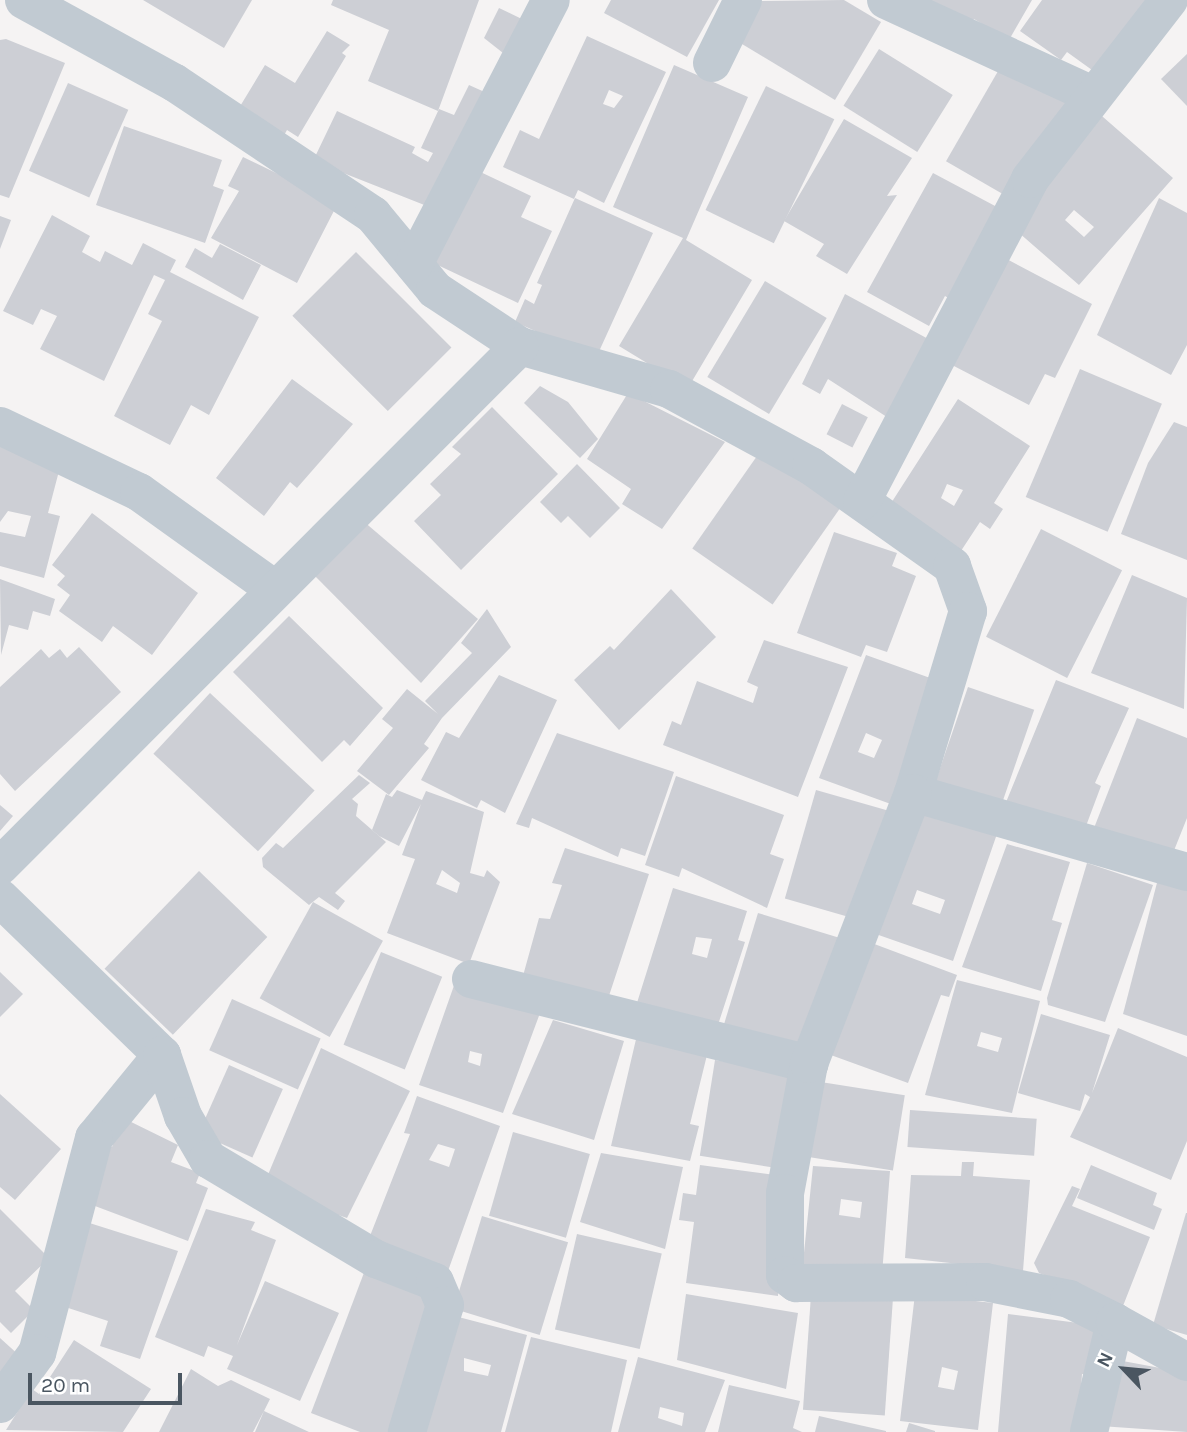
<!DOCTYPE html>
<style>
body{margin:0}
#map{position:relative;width:1187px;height:1432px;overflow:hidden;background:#f5f3f3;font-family:Karla,sans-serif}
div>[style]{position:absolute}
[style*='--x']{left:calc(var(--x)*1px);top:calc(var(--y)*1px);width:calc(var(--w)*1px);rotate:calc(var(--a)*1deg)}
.building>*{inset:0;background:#cdcfd5;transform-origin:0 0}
.minor>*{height:38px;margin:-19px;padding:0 19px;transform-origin:19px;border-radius:19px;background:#c1cad2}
span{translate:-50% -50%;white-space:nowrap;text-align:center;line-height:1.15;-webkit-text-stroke:5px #fff;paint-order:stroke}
.north{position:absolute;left:1089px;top:1334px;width:70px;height:70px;-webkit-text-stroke:5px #fff;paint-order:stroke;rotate:296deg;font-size:19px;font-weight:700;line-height:28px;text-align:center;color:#4a5661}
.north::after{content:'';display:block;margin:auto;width:24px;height:32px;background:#4a5661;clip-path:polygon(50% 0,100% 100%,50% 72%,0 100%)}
.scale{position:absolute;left:28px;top:1373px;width:154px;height:32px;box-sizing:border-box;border:4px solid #4a5661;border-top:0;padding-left:9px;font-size:21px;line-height:24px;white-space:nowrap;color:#4a5661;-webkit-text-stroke:5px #fff;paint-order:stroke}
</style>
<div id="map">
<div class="building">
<div style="clip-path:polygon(143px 0,252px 0,224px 48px)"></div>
<div style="clip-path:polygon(333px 0,479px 0,438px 111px,368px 81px,389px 30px,331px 5px)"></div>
<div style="clip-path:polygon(611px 0,719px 0,687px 57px,604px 13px)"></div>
<div style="clip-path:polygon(844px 0,881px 22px,835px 100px,737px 41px,761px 1px)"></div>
<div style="clip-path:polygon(921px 0,1032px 0,1009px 40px,974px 19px,965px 30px)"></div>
<div style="clip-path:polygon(1042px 0,1150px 0,1092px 70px,1067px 52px,1061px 60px,1020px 31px)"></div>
<div style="clip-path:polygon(499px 8px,530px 23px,512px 60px,484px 38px)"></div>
<div style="clip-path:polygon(327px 31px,350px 45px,342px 53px,346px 56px,298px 137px,287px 130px,282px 139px,239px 108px,265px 65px,295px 83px)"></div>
<div style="clip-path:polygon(evenodd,587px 36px,666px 72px,604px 203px,578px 190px,574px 199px,503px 167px,520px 130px,539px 139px,587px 36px,609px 90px,623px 96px,614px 108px,603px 104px,609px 90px)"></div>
<div style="clip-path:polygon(6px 39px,65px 63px,9px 198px,0 195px,0 40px)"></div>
<div style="left:879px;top:49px;width:87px;height:67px;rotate:32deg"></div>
<div style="clip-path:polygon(1187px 54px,1187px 106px,1161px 79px)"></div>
<div style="left:1005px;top:59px;width:75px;height:118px;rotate:30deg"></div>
<div style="clip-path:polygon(674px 65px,748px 97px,686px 240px,752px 280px,688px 388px,619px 346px,683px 238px,613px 207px)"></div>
<div style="left:68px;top:83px;width:66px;height:96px;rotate:24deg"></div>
<div style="clip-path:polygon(469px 85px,489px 94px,437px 210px,313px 161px,337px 111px,415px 147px,412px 153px,428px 162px,433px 153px,421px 148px,439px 109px,454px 115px)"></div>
<div style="left:766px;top:86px;width:76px;height:138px;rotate:26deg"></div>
<div style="clip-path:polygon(evenodd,1095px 110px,1173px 178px,1079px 285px,1011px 226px,1095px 110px,1074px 210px,1094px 227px,1084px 237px,1065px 220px,1074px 210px)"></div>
<div style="clip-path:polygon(844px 119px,912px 158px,887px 196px,897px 195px,847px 274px,816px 256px,824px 244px,784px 221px)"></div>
<div style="clip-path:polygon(124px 126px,222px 160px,213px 186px,224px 190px,205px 243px,96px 205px)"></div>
<div style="clip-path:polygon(243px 157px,338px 203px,297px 283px,211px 238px,239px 191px,228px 186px)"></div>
<div style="clip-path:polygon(472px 168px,531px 196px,521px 217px,552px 231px,518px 303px,427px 260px)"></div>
<div style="clip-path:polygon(933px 173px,997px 207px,955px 302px,945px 296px,929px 326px,867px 292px)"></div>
<div style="clip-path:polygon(575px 198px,653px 233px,596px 358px,515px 322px,525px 299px,534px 304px,542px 285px,537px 283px)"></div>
<div style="clip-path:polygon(1159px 198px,1187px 213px,1187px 345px,1171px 375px,1097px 335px)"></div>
<div style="clip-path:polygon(52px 215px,90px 236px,82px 252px,100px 262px,105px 251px,132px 265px,143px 243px,176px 260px,170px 272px,259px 317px,209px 415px,191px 405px,170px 445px,114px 416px,162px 321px,148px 314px,165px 280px,154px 275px,104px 381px,40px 349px,57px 316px,41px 309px,33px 325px,3px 311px)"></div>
<div style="clip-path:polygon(0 216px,11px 220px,0 249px)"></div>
<div style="clip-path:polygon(220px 244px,261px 265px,243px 300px,185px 267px,195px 248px,212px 258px)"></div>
<div style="left:356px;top:252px;width:135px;height:90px;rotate:45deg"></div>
<div style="clip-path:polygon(1001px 256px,1092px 304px,1055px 378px,1045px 374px,1029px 405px,952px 365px)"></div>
<div style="left:765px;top:281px;width:72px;height:112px;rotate:31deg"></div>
<div style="clip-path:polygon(845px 294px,932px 341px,890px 419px,828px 379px,820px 394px,802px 384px)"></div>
<div style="left:1080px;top:369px;width:89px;height:139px;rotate:23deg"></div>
<div style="clip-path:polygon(292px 379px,353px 424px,297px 488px,290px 482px,264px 516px,216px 478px)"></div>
<div style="clip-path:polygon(540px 386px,568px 402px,598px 439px,580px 458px,524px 403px)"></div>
<div style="clip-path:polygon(628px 393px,725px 442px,662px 529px,622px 504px,631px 489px,587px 459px)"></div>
<div style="clip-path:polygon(evenodd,958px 399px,1030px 446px,994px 503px,1003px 509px,990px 529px,980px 522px,957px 557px,886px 511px,958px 399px,947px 484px,963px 490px,954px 506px,941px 498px,947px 484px)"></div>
<div style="left:842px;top:404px;width:29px;height:34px;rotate:27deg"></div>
<div style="clip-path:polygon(492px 407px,558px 474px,461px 570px,414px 521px,441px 495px,430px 484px,461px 454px,452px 447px)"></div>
<div style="clip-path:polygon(1174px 422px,1187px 427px,1187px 560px,1121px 534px,1148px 463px)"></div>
<div style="clip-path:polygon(0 437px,59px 471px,48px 513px,60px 516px,44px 578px,0 566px,0 532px,25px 537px,31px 516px,8px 511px,0 522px)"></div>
<div style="left:764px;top:446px;width:98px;height:125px;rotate:35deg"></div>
<div style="clip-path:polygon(577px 464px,620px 508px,590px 538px,568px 516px,561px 523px,540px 502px)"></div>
<div style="clip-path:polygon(92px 513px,198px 593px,152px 655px,113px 626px,102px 642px,59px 611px,70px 595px,57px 585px,65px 576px,52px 565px)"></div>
<div style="clip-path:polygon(362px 520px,478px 619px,421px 683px,313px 574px)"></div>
<div style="left:1041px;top:529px;width:91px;height:121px;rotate:27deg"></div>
<div style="clip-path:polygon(834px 532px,897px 553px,892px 566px,916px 576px,887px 652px,866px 645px,861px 657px,797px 633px)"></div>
<div style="clip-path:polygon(1132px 575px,1187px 598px,1184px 709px,1091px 673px)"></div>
<div style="clip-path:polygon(0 579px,55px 599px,50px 616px,33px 611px,28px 630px,9px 625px,1px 655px)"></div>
<div style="clip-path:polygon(671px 589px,716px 637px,619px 730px,574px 680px,610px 646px,614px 650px)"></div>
<div style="clip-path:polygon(487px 609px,511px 647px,442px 718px,424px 744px,429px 748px,389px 795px,357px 771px,393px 728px,382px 719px,407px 689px,438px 714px,425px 701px,472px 653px,461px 643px)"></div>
<div style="clip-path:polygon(289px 616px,383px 708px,350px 746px,344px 740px,322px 762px,233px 672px)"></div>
<div style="clip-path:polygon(764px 640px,848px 667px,798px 797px,663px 745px,672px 721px,681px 725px,697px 681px,753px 703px,758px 687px,747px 682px)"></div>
<div style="clip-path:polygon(79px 647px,121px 692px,15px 791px,0 774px,0 687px,41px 649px,49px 658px,60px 649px,67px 658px)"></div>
<div style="clip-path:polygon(evenodd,866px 655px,933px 679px,899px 807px,819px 778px,866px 655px,866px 733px,882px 740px,874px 758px,858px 752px,866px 733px)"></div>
<div style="clip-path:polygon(499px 675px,557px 700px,505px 813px,481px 800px,477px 808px,421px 780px,446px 732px,459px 738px)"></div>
<div style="clip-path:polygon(1056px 680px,1129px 708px,1095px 783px,1101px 786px,1086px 826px,1002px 812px)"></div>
<div style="left:968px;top:687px;width:70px;height:105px;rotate:19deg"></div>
<div style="left:210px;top:693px;width:143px;height:83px;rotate:43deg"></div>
<div style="clip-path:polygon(1137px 718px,1187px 738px,1187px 818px,1171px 858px,1094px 828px)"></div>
<div style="clip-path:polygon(557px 733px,674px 772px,645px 856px,621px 848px,618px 857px,532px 818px,529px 828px,516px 824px)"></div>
<div style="clip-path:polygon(359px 775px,370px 783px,352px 799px,358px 804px,356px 816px,386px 842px,335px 893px,345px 901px,338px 910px,319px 897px,309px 905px,263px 867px,262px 858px,276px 843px,283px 848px)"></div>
<div style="clip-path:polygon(676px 776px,784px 815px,770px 854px,784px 859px,767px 908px,682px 868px,679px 877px,645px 865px)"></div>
<div style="clip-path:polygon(evenodd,397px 790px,422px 800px,426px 791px,484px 812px,470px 873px,484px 877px,487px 870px,500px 882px,469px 964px,387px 933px,415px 859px,402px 855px,421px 804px,399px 846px,379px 836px,372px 830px,386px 794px,392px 797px,397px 790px,442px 870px,460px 883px,457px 893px,436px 884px,442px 870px)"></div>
<div style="left:816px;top:790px;width:81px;height:113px;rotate:16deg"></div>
<div style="clip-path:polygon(evenodd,912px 802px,998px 831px,953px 961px,870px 932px,912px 802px,917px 890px,945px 900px,940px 914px,912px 904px,917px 890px)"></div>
<div style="clip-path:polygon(0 805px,13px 816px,0 831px)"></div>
<div style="clip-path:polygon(1007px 844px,1070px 862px,1052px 920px,1062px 923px,1041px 991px,962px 967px)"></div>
<div style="clip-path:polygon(565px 848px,649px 874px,605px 1008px,521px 983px,539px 918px,550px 919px,562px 885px,552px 883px)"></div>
<div style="clip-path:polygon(1087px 863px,1153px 885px,1105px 1022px,1048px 1005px,1047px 998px)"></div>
<div style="left:199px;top:871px;width:95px;height:136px;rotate:44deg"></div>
<div style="clip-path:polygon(1159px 875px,1187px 883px,1187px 1036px,1123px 1014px)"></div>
<div style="clip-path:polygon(evenodd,673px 888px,747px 911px,738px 940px,745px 942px,716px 1031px,636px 1006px,673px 888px,696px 937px,712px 939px,707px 958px,692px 954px,696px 937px)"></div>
<div style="left:313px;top:902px;width:80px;height:110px;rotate:29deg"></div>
<div style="left:758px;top:913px;width:84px;height:121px;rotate:17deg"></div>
<div style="clip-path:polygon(869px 942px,957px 975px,949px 997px,941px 995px,908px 1083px,828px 1054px)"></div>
<div style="left:381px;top:952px;width:66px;height:100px;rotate:22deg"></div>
<div style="clip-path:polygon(0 972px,23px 994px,0 1017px)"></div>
<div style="clip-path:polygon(evenodd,457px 977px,543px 1005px,503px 1113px,419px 1085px,457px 977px,470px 1051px,482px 1054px,480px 1066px,468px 1062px,470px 1051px)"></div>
<div style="clip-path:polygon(evenodd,957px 980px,1040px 1001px,1012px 1113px,925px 1095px,957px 980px,981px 1032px,1002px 1038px,998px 1052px,977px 1046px,981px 1032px)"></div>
<div style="left:232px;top:999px;width:97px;height:56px;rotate:24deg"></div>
<div style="clip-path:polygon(1041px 1014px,1110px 1035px,1092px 1093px,1118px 1028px,1187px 1057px,1187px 1141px,1171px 1180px,1070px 1137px,1090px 1097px,1085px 1094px,1080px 1111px,1018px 1093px)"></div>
<div style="clip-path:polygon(553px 1020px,624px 1041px,594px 1140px,512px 1114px)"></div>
<div style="clip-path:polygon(637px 1035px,707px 1055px,690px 1124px,699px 1126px,690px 1161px,611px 1146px)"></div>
<div style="clip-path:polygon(321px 1048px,410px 1091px,347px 1218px,262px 1189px)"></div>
<div style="left:715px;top:1060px;width:79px;height:97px;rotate:9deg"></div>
<div style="left:229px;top:1065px;width:59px;height:75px;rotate:24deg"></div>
<div style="left:808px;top:1080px;width:98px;height:76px;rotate:9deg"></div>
<div style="clip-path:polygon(0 1094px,61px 1149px,15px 1200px,0 1187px)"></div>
<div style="clip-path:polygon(evenodd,417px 1096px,500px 1126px,448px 1271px,368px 1241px,410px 1134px,404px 1133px,417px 1096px,438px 1144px,455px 1149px,449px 1167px,429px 1160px,438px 1144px)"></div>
<div style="left:910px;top:1110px;width:127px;height:37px;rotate:4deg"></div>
<div style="clip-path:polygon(123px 1118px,178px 1145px,171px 1162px,200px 1173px,196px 1183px,208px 1188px,188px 1241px,79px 1200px,100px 1143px,112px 1147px)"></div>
<div style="left:513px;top:1132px;width:80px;height:87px;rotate:16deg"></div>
<div style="clip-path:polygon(601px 1153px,683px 1167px,665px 1249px,580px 1222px)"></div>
<div style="clip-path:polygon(962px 1162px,974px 1162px,973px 1176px,1030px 1180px,1023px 1271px,905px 1258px,911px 1175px,961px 1176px)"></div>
<div style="clip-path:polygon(700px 1165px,783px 1176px,778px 1296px,686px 1283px,694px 1222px,679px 1220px,683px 1193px,696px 1195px)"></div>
<div style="clip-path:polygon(1091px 1165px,1157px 1193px,1153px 1205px,1162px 1209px,1154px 1230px,1077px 1198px)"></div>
<div style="clip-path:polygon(evenodd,813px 1166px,890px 1171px,882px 1275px,802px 1272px,813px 1166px,841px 1199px,862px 1202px,860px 1218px,839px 1215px,841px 1199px)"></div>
<div style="clip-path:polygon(1072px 1186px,1080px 1189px,1072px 1206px,1150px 1237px,1123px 1306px,1039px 1273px,1034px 1263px)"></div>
<div style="clip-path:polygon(0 1209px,49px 1258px,15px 1291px,34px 1310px,11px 1333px,0 1322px)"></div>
<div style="clip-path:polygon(206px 1209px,255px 1222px,251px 1230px,276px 1240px,237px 1345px,265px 1281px,339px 1313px,300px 1401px,227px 1369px,233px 1356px,208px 1346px,204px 1357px,155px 1337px)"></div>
<div style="clip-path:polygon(1186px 1213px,1187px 1213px,1187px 1335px,1153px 1325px)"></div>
<div style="left:482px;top:1216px;width:90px;height:97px;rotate:17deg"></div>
<div style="clip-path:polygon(80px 1220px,178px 1251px,140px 1359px,100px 1346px,108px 1321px,53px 1303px)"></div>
<div style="left:577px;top:1234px;width:87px;height:98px;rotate:13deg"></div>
<div style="clip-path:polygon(365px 1270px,439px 1298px,393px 1432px,360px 1432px,311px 1413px)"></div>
<div style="clip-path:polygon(686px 1294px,798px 1313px,786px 1389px,677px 1360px)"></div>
<div style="clip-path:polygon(evenodd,915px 1294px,993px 1303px,978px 1430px,900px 1421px,915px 1294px,942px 1367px,958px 1371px,954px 1390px,938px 1387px,942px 1367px)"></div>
<div style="left:811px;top:1295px;width:82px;height:115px;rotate:4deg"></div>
<div style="clip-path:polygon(evenodd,447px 1314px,527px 1335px,501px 1432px,415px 1432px,447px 1314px,464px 1358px,491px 1365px,488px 1376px,464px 1371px,464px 1358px)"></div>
<div style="clip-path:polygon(1008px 1314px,1102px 1326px,1098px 1376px,1082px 1374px,1078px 1432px,998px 1432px)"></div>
<div style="clip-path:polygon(531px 1337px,627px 1360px,611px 1432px,505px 1432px)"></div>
<div style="clip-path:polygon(0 1338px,21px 1357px,0 1392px)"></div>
<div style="clip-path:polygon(74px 1340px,151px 1389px,123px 1432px,6px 1430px,32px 1389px,39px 1394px)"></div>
<div style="clip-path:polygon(evenodd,638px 1357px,725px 1380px,705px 1432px,618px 1432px,638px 1357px,660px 1407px,684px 1413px,682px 1426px,658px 1418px,660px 1407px)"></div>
<div style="clip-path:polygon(1112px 1359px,1187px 1373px,1187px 1432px,1100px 1426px)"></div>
<div style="clip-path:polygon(191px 1369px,218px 1386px,231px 1380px,270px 1399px,264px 1411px,309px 1432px,255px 1432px,264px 1411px,253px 1432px,159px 1432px)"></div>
<div style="clip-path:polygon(729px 1385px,800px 1401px,793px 1428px,802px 1432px,718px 1432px)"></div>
<div style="clip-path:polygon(819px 1416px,886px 1431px,886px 1432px,815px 1432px)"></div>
<div style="clip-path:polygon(909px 1423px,935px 1431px,935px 1432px,906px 1432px)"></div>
</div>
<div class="minor">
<div style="--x:24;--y:0;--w:172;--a:28.8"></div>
<div style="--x:175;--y:83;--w:238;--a:33.7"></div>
<div style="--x:373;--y:215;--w:97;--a:50.4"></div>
<div style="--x:435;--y:290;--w:102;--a:33.4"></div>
<div style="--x:520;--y:346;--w:155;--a:16.1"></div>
<div style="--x:669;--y:389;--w:162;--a:28.5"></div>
<div style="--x:811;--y:466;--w:173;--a:35.3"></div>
<div style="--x:952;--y:566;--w:48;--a:70.4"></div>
<div style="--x:968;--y:611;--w:190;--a:106.8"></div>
<div style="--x:913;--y:793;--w:285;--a:16.1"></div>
<div style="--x:886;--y:0;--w:225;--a:24.7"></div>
<div style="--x:712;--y:63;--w:70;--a:-63.8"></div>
<div style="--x:414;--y:264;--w:297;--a:-62.6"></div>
<div style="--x:0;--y:426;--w:154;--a:25.4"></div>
<div style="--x:139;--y:492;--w:165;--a:35.6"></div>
<div style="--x:862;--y:501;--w:363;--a:-62.4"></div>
<div style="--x:1030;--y:179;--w:227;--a:-52.2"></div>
<div style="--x:0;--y:866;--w:735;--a:-45"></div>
<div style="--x:0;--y:898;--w:226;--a:44.1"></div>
<div style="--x:162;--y:1055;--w:107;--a:129.3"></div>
<div style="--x:94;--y:1138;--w:222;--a:104.8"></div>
<div style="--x:37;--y:1353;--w:63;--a:126"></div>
<div style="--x:471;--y:979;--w:349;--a:14.1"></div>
<div style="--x:809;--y:1064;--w:131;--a:100.5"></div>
<div style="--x:785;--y:1193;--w:82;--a:90"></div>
<div style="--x:785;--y:1275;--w:14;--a:36"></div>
<div style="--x:796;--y:1283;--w:189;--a:-0.3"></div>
<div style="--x:985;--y:1282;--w:86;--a:11.4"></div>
<div style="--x:1069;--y:1299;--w:51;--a:26.6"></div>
<div style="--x:1115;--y:1322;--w:113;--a:103.3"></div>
<div style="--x:162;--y:1055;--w:65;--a:71"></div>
<div style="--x:183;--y:1116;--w:50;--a:59.8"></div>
<div style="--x:208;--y:1159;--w:196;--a:30.8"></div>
<div style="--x:376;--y:1259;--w:63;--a:21.3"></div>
<div style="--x:435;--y:1282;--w:25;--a:67"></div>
<div style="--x:445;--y:1305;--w:133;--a:106.7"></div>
<div style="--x:809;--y:1064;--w:290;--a:-69"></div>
<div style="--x:1115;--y:1322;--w:82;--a:29.1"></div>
</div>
<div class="north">N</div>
<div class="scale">20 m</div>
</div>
